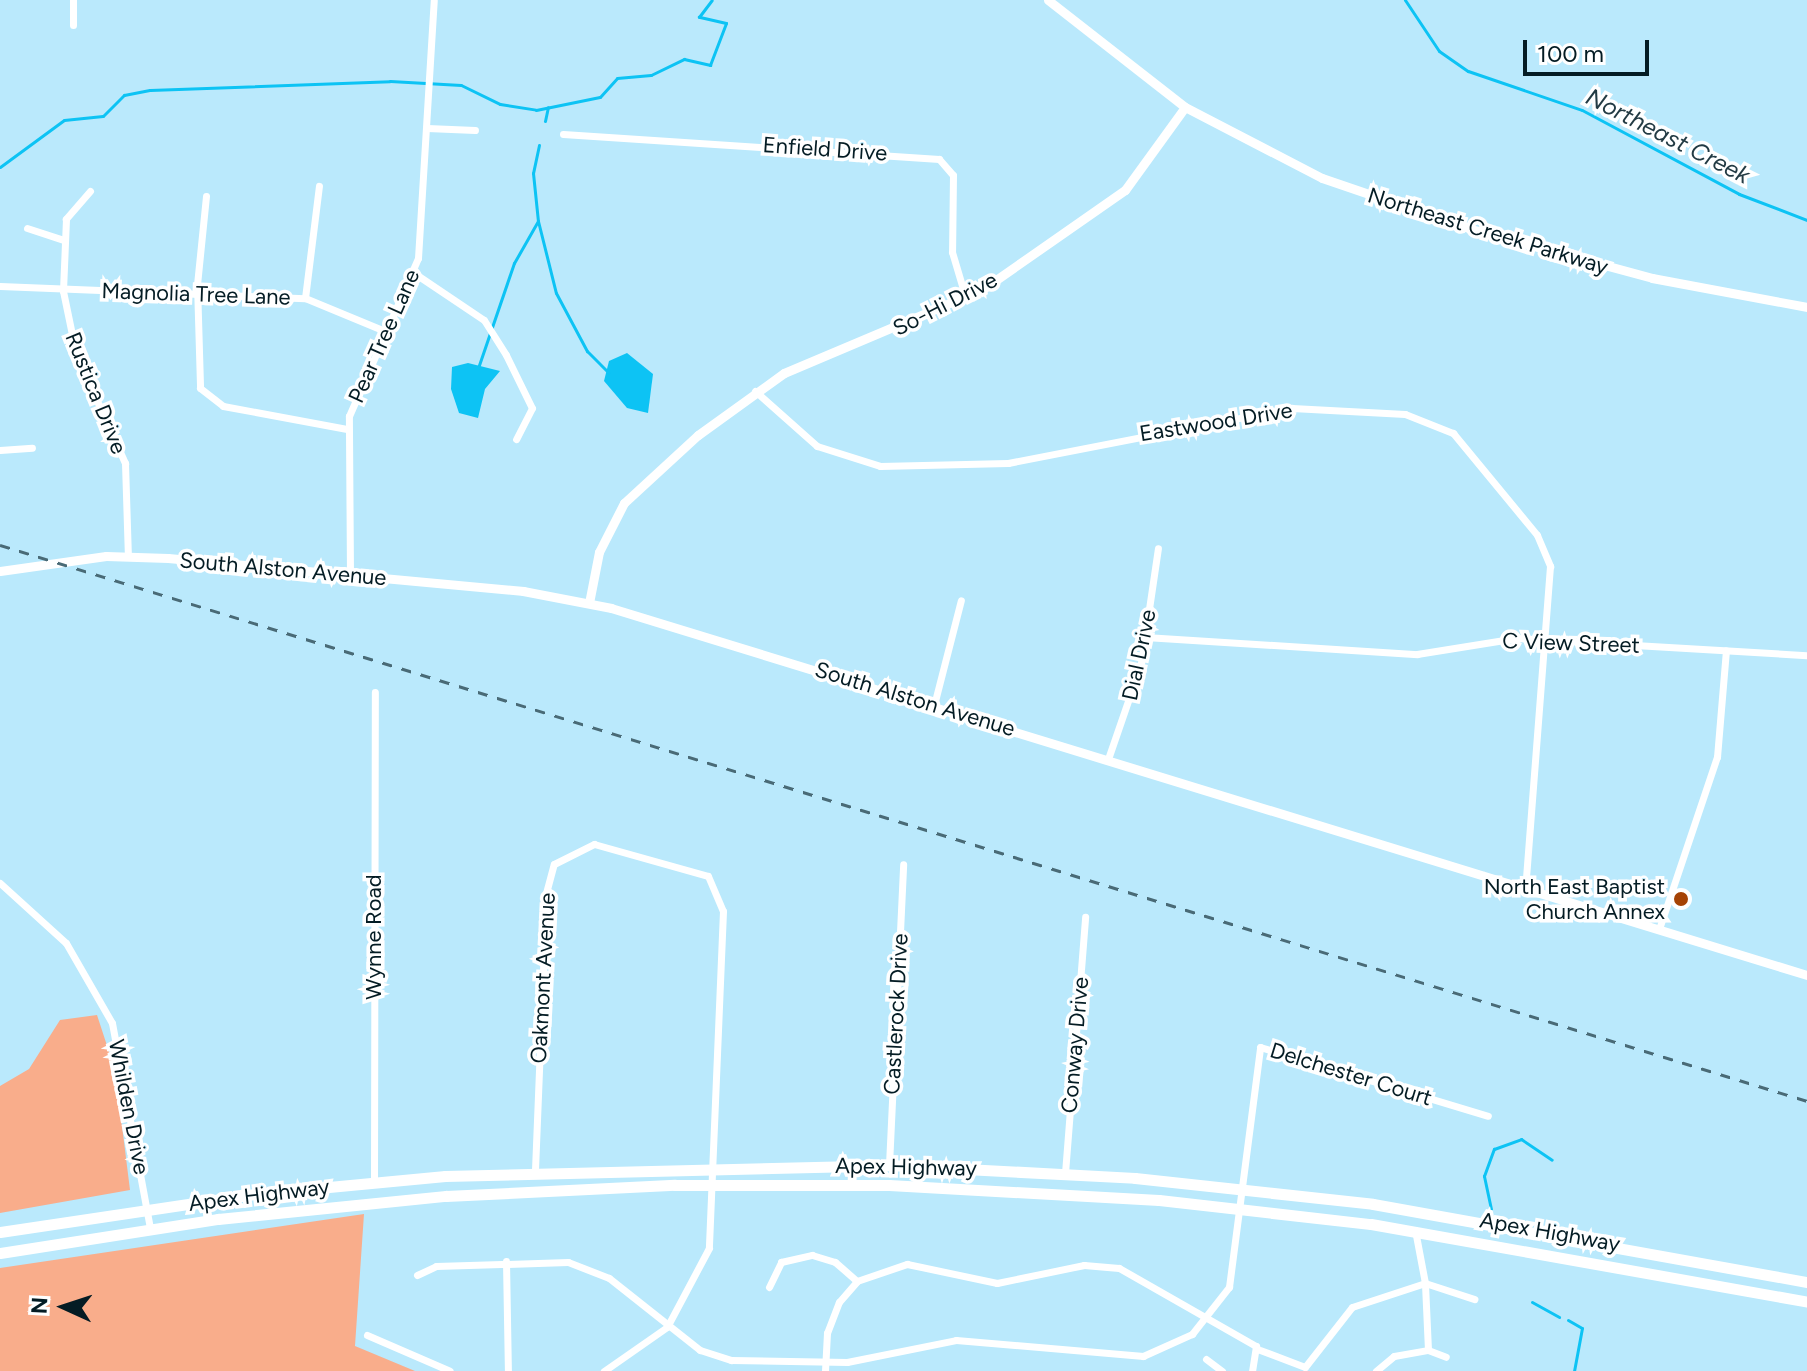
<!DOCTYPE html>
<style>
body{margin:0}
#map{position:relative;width:1807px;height:1371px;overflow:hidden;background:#bae9fc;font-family:Figtree,sans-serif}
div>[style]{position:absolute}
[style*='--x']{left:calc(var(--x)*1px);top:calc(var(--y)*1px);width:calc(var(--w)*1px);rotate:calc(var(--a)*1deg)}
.green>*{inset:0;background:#f9ad8b}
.water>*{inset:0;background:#0dc3f4}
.stream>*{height:3px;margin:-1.5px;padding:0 1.5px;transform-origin:1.5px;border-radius:1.5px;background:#0dc3f4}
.minor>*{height:7px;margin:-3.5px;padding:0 3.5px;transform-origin:3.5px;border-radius:3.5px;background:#fff}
.tertiary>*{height:9px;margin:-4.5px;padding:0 4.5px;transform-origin:4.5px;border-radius:4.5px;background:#fff}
.primary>*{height:11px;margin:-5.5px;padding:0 5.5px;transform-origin:5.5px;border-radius:5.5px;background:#fff}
.rail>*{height:3px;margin-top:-1.5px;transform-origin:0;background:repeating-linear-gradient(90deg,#496a76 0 10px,transparent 0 20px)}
.dots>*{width:22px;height:22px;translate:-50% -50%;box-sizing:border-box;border:4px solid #fff;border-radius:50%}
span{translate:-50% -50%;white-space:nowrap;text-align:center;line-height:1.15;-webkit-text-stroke:7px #fff;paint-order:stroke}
.street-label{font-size:22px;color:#041c24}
.poi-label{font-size:22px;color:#041c24}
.right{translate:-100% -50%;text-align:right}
.water-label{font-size:24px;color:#233b44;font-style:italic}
.north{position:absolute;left:24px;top:1267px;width:80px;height:80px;-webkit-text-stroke:6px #fff;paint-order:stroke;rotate:273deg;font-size:22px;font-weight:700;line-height:32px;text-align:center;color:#041c24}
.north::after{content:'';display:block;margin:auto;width:28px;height:36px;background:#041c24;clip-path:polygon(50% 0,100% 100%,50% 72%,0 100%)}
.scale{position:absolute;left:1523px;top:40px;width:126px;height:36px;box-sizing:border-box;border:4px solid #041c24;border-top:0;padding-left:10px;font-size:24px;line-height:28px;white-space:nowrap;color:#041c24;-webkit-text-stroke:6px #fff;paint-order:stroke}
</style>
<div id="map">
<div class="green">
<div style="clip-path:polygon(97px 1015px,115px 1070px,130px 1190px,0 1213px,0 1086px,29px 1069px,60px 1020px)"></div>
<div style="clip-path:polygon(364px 1214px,355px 1346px,415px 1371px,0 1371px,0 1268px)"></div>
</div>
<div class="water">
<div style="clip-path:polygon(627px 353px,653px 374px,648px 413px,627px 408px,604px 381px,609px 361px)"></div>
<div style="clip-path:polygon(468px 363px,500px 371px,485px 389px,478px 418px,459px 413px,451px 389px,452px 367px)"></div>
</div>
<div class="stream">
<div style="--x:1405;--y:0;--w:61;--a:56.3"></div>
<div style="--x:1439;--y:51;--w:35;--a:35"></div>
<div style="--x:1468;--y:71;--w:120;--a:18.9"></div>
<div style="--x:1582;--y:110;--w:178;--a:28.1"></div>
<div style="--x:1739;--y:194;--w:73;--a:20.9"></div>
<div style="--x:545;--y:121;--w:14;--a:-78"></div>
<div style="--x:539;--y:145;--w:29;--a:102"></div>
<div style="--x:533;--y:173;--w:48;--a:84.1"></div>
<div style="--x:538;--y:221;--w:74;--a:76"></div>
<div style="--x:556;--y:293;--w:66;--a:61.9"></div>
<div style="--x:587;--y:351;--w:30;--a:45"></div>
<div style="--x:0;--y:167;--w:79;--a:-36.3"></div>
<div style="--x:64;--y:120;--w:39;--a:-6"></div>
<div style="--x:103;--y:116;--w:30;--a:-45"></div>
<div style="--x:124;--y:95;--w:26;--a:-11"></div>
<div style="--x:150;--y:90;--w:240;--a:-2.1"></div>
<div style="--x:390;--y:81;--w:71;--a:3.2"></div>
<div style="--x:461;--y:85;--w:43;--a:26"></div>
<div style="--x:500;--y:104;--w:36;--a:9"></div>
<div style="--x:536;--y:110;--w:65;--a:-11.5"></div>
<div style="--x:600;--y:97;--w:25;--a:-48"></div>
<div style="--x:617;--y:78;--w:34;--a:-5"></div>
<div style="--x:651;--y:75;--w:37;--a:-26"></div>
<div style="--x:684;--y:59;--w:27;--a:13"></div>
<div style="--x:710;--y:65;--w:45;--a:-69.1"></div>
<div style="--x:726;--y:23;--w:28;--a:-167"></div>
<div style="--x:699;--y:17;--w:21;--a:-53"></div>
<div style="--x:478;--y:368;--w:111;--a:-71.1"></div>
<div style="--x:514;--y:263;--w:48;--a:-60.3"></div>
<div style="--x:1491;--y:1209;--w:34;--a:-102"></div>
<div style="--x:1484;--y:1176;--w:29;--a:-70"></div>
<div style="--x:1494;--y:1149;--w:29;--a:-20"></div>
<div style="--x:1521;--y:1139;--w:37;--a:34"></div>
<div style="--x:1532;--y:1302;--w:31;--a:29"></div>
<div style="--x:1568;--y:1320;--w:16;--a:30"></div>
<div style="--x:1582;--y:1328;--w:44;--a:100.5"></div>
</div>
<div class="minor">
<div style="--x:73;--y:25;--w:25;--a:-90"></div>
<div style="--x:427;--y:128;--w:48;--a:2.4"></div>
<div style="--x:563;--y:134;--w:377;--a:3.8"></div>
<div style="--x:939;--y:159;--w:21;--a:49"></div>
<div style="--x:953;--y:175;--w:77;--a:90.7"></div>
<div style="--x:952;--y:252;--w:49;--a:73.4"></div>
<div style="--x:90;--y:191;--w:37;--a:131"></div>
<div style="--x:66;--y:219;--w:72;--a:92.4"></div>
<div style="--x:63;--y:291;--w:64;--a:78.3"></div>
<div style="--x:76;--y:354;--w:120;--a:65.8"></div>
<div style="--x:125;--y:463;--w:93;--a:88.2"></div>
<div style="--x:206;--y:196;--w:88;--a:95.8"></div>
<div style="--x:197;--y:284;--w:104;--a:88.3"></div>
<div style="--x:200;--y:388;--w:29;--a:38"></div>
<div style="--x:223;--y:406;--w:126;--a:10.5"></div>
<div style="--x:27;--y:228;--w:39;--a:18"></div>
<div style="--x:414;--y:273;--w:84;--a:33.9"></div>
<div style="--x:484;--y:320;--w:41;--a:57.8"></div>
<div style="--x:506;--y:355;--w:59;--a:63.9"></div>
<div style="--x:532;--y:408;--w:35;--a:117"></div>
<div style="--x:0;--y:286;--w:305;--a:2.3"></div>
<div style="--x:305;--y:298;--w:87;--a:22.4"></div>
<div style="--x:305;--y:298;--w:113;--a:-82.9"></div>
<div style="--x:755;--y:391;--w:83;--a:41.6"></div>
<div style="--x:817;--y:446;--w:66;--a:17.6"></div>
<div style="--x:880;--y:466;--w:128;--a:-1.3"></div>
<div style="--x:1008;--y:463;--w:289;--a:-11"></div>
<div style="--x:1292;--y:408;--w:113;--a:3"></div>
<div style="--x:1405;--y:414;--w:52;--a:21.6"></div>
<div style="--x:1453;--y:433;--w:132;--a:50.5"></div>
<div style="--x:1537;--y:535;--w:34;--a:67"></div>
<div style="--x:1550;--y:566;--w:323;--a:94.4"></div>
<div style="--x:0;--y:450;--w:32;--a:-4"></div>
<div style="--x:350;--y:575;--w:159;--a:-90.4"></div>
<div style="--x:349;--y:416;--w:172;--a:-66.4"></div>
<div style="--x:418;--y:258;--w:258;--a:-86.5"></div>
<div style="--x:1145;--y:637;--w:273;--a:3.6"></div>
<div style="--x:1417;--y:654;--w:101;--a:-9.1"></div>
<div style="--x:1517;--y:638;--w:290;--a:3.4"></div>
<div style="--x:934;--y:705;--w:108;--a:-75.6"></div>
<div style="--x:1108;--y:759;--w:102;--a:-71"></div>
<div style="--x:1141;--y:663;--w:116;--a:-81.6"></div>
<div style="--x:0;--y:883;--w:89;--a:42.3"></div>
<div style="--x:66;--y:943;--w:92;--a:60.1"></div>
<div style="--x:112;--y:1023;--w:208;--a:79.5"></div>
<div style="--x:1659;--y:929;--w:182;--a:-71.4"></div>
<div style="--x:1717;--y:757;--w:107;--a:-85.2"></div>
<div style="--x:889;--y:1165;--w:301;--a:-87.3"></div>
<div style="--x:535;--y:1170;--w:277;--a:-87.7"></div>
<div style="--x:546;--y:893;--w:30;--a:-75"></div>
<div style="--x:554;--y:864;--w:45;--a:-26.6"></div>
<div style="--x:594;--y:844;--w:118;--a:15.7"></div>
<div style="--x:708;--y:876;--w:38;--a:67"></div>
<div style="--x:723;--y:911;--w:337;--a:92.4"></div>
<div style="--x:709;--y:1248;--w:89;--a:118"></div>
<div style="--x:667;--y:1327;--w:77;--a:145.1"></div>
<div style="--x:1065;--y:1173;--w:257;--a:-85.5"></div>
<div style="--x:374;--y:1182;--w:490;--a:-89.9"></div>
<div style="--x:506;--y:1261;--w:110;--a:89"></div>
<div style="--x:417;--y:1275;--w:21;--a:-25"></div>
<div style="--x:436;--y:1266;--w:132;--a:-1.7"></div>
<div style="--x:568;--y:1262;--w:44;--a:21.3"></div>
<div style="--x:609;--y:1278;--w:116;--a:38.4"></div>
<div style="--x:700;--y:1350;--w:33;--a:18"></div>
<div style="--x:731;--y:1360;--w:116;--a:1"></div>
<div style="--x:847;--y:1362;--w:111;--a:-11.4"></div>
<div style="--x:956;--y:1340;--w:188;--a:4.9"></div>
<div style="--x:1143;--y:1356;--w:54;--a:-24.2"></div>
<div style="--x:1192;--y:1334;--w:60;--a:-51.8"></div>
<div style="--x:1229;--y:1287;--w:242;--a:-82.6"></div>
<div style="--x:1260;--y:1047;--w:238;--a:16.8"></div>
<div style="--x:769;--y:1287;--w:28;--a:-64"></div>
<div style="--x:781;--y:1262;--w:32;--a:-13"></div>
<div style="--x:812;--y:1255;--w:24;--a:17"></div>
<div style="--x:835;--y:1262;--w:29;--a:41"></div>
<div style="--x:367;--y:1335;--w:90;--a:23.4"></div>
<div style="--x:1260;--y:1350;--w:48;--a:20.7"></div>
<div style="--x:1305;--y:1367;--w:76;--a:-51.9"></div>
<div style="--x:1352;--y:1307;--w:77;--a:-18.2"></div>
<div style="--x:1425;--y:1283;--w:54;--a:-100.7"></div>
<div style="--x:1428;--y:1350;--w:19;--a:21"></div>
<div style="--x:1206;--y:1359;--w:20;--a:37"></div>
<div style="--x:825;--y:1371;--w:38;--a:-87"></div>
<div style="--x:827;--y:1333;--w:33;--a:-69"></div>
<div style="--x:839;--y:1302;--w:28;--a:-49"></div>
<div style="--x:857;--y:1281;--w:53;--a:-18.8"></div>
<div style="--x:907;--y:1264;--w:92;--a:11.9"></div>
<div style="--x:997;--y:1283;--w:89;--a:-11.7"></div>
<div style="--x:1084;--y:1265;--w:35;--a:5"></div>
<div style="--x:1119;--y:1268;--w:158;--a:29.7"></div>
<div style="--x:1256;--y:1346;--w:25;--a:99"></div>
<div style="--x:1376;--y:1371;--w:23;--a:-40"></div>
<div style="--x:1394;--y:1356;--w:35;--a:-10"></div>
<div style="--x:1428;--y:1350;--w:67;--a:-92.6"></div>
<div style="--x:1425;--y:1283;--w:52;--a:18.1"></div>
</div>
<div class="tertiary">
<div style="--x:1048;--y:0;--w:174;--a:38"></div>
<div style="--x:1185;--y:107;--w:154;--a:27.4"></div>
<div style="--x:1322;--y:178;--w:157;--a:18.9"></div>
<div style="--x:1471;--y:229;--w:188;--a:15.1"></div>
<div style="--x:1652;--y:278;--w:158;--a:10.6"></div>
<div style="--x:0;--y:571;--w:107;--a:-8.1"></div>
<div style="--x:106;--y:556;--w:62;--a:1.8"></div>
<div style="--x:168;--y:558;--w:357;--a:5.3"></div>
<div style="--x:523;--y:591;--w:90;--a:10.9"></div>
<div style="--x:611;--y:608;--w:1251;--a:17.06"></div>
<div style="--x:589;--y:603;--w:52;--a:-78.9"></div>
<div style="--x:599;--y:552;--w:55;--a:-63"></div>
<div style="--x:624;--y:503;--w:100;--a:-42.6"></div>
<div style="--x:698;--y:435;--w:106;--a:-35.8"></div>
<div style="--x:784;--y:373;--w:216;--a:-22.9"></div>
<div style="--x:983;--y:289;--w:173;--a:-34.9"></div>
<div style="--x:1125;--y:190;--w:102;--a:-54.1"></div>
</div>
<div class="primary">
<div style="--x:0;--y:1232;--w:258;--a:-8.5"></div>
<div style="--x:255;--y:1194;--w:191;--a:-5.4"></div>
<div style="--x:445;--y:1176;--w:444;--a:-1.4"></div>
<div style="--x:889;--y:1165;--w:246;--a:3"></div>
<div style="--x:1135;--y:1178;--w:239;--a:6.2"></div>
<div style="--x:1373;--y:1204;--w:441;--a:10.2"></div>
<div style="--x:0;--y:1253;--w:221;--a:-8.9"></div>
<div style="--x:218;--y:1219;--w:229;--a:-5.8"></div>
<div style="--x:446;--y:1196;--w:229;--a:-2.8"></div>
<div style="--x:675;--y:1185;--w:214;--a:0"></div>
<div style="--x:889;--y:1185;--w:270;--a:3.2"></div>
<div style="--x:1159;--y:1200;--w:213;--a:6.5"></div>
<div style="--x:1371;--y:1224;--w:443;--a:10.1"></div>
</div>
<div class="rail">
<div style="--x:0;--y:545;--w:1891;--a:17.1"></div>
</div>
<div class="dots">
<div style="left:1681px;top:899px;background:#a54305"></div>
</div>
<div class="street-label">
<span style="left:825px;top:149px;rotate:4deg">Enfield Drive</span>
<span style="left:1488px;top:231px;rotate:17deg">Northeast Creek Parkway</span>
<span style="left:196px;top:294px;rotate:2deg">Magnolia Tree Lane</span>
<span style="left:945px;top:304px;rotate:-27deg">So-Hi Drive</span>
<span style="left:384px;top:336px;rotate:-66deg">Pear Tree Lane</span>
<span style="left:96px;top:393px;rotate:68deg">Rustica Drive</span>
<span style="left:1216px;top:422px;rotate:-9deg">Eastwood Drive</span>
<span style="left:283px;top:569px;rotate:5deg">South Alston Avenue</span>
<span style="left:1571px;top:643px;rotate:2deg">C View Street</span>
<span style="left:1139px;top:655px;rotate:-78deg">Dial Drive</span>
<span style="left:915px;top:699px;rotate:17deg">South Alston Avenue</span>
<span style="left:374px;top:937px;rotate:-90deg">Wynne Road</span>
<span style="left:543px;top:978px;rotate:-87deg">Oakmont Avenue</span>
<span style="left:896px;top:1014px;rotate:-87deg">Castlerock Drive</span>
<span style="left:1075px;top:1045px;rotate:-85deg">Conway Drive</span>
<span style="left:1351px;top:1074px;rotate:17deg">Delchester Court</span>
<span style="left:129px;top:1107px;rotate:79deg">Whilden Drive</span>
<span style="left:906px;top:1167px;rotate:1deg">Apex Highway</span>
<span style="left:259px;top:1195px;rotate:-7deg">Apex Highway</span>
<span style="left:1550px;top:1232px;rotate:10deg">Apex Highway</span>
</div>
<div class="poi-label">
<span class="right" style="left:1665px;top:899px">North East Baptist<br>Church Annex</span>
</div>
<div class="water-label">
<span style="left:1668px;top:136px;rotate:27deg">Northeast Creek</span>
</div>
<div class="north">N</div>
<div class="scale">100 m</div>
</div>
